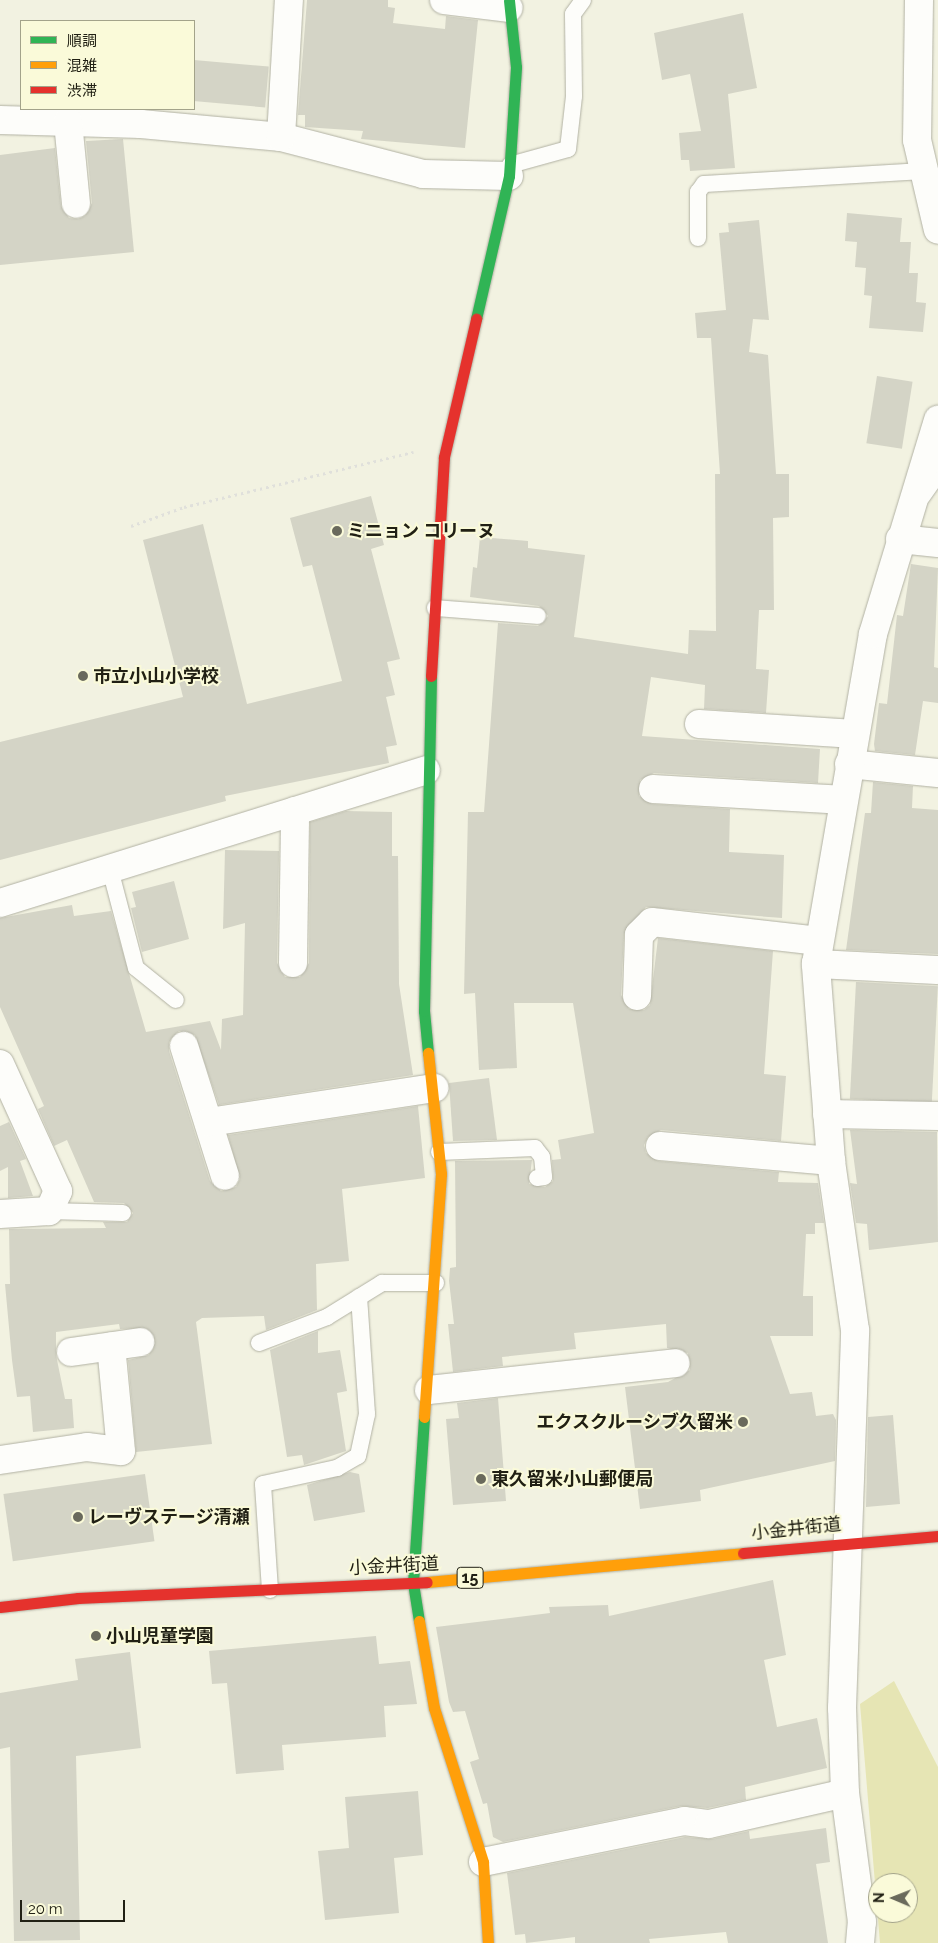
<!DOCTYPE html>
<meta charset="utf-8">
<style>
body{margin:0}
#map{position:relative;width:938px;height:1943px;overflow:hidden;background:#f2f2e1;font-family:Raleway,"Noto Sans JP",sans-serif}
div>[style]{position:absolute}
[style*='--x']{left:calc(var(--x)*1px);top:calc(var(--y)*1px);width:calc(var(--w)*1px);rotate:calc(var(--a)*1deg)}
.green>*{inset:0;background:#e6e5b4}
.building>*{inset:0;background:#d4d4c6;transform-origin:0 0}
.path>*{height:3px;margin-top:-1.5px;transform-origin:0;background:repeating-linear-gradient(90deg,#e0e0db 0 2.5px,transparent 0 6.5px)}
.roads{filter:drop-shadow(0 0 1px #b1b1a3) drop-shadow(0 0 1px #b1b1a3)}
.lane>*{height:16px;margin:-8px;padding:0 8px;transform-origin:8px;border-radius:8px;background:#fdfdfa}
.street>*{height:28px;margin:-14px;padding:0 14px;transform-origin:14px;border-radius:14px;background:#fdfdfa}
.fast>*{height:11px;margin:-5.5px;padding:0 5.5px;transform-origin:5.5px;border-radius:5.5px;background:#30b455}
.slow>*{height:11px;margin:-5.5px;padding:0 5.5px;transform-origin:5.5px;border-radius:5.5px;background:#ff9f0a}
.jam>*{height:11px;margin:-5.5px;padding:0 5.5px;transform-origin:5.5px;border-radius:5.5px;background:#e5322d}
.dots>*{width:14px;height:14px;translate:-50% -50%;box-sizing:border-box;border:2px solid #fafad9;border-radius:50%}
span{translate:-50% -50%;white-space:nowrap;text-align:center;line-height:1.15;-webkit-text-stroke:4px #fafad9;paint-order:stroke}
.shield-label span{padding:1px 4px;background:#fafad9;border:1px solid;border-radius:4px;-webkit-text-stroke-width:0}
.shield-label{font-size:16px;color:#212014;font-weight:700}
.poi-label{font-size:18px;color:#212014;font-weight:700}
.left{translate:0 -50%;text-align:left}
.right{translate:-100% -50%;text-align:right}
.street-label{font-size:18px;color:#212014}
.legend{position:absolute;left:20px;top:20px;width:175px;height:90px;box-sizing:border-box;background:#fafad9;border:1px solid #a3a38a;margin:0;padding:6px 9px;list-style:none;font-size:15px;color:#212014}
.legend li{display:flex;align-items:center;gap:10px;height:25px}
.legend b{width:25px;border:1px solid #a3a38a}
.north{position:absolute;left:868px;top:1873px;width:50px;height:50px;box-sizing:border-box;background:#fafad9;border:1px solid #a3a38a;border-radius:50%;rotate:271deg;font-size:14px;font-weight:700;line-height:20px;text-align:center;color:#212014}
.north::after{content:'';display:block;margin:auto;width:18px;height:22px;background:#6a6a5c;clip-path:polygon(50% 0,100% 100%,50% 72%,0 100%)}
.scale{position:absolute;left:20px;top:1900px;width:105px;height:22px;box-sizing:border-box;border:2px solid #212014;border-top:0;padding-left:6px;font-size:15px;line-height:18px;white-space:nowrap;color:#212014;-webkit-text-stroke:4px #fafad9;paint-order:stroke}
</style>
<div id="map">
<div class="green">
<div style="clip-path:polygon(evenodd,894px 1681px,938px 1767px,938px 1943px,880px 1943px,860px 1704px,894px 1681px,878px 1883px,908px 1883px,908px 1913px,878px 1913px,878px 1883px)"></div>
</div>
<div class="building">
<div style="clip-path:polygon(307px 0,388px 0,388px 7px,395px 8px,393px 23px,445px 29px,446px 16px,478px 20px,465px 148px,361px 139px,363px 131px,305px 127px,305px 115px,298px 115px)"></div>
<div style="clip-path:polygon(743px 13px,757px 88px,728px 94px,735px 168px,690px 171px,689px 160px,681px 160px,679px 133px,701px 131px,690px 74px,662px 80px,654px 33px)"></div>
<div style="left:194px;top:60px;width:75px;height:41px;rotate:5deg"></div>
<div style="clip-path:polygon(123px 139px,134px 252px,0 265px,0 155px,55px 148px,61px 206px,69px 218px,78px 219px,85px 216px,92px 203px,86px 141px)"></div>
<div style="clip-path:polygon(847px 213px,902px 218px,900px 242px,911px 242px,909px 273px,918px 273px,916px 302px,926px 303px,923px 332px,869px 328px,872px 296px,864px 295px,866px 268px,855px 267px,857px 242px,845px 241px)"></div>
<div style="clip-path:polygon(759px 220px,769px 320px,753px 319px,749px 352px,768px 355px,776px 474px,789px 474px,789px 517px,773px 518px,774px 610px,759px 610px,756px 669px,769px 670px,766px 713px,704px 709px,705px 685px,651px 677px,642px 736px,820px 749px,818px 783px,654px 773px,640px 780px,639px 796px,652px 804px,730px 809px,729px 852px,784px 855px,782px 918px,646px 907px,624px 934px,621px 995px,629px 1009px,644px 1010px,650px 1005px,658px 938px,773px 951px,764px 1074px,786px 1076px,781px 1141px,661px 1130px,648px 1137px,644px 1145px,646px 1153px,658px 1161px,779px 1172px,778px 1182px,818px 1183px,824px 1223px,815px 1223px,815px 1234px,806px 1234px,803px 1296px,813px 1296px,813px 1336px,770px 1336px,790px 1394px,812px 1392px,816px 1416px,833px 1414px,836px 1420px,835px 1461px,700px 1490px,701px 1501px,640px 1509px,625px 1387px,668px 1382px,690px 1370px,688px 1353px,667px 1348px,666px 1324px,574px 1333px,576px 1349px,502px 1357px,503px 1366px,453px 1372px,448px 1324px,454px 1324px,449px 1281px,450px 1268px,456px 1267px,455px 1161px,532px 1160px,529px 1184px,545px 1187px,553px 1181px,552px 1160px,561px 1159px,558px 1140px,594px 1133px,573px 1003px,514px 1003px,517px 1068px,479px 1070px,475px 993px,464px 994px,468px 812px,484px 812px,498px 623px,538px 626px,548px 616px,539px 606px,470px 597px,473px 567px,477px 568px,480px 537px,528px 541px,528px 548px,585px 555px,574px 637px,688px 654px,689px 630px,716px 631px,715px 474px,720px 474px,711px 338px,697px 338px,695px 313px,726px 310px,719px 233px,729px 232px,728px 223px)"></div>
<div style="left:877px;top:376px;width:36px;height:68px;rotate:9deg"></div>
<div style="clip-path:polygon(371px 496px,384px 545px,371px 549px,400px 659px,387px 662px,395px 695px,386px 697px,397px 745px,386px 747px,389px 763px,225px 796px,226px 801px,0 860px,0 742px,183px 697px,143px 540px,203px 524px,247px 704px,342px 681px,312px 565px,303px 567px,290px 518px)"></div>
<div style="clip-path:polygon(911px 564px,938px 568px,934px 667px,938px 668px,938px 703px,923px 701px,915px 755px,875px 751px,874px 744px,879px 703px,887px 704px,897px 615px,903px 616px)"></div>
<div style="clip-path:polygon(873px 782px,913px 786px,912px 808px,938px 810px,938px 954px,846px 950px,865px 813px,871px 813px)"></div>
<div style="clip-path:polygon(346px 811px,392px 812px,392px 856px,398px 856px,399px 984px,413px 1075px,219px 1105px,195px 1035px,179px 1031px,169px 1042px,169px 1051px,210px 1181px,221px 1191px,236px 1187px,240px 1179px,228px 1135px,418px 1106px,425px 1178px,342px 1189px,349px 1261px,316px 1264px,317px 1310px,266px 1330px,264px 1316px,202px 1318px,196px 1322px,212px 1444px,136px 1452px,128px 1360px,149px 1355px,155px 1340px,146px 1328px,120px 1329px,119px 1324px,56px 1332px,56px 1355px,65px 1399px,72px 1399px,74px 1428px,33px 1432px,30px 1396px,17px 1397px,12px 1360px,5px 1284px,10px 1284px,9px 1229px,106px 1228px,103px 1222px,127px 1222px,133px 1213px,124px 1203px,94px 1202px,67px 1140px,54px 1146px,38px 1109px,44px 1106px,0 1007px,0 918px,72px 905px,74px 916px,111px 911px,146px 1032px,210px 1021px,221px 1050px,222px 1019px,243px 1015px,245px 923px,223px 929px,225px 850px,279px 851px,277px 963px,285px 977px,300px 977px,309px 963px,310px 822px)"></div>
<div style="clip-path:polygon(174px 881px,189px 939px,142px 952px,131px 908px,136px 907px,132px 892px)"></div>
<div style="left:856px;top:982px;width:82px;height:117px;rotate:3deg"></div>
<div style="clip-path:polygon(489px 1078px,497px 1140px,453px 1141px,449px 1083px)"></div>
<div style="clip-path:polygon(9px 1122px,26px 1159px,20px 1161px,33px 1196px,8px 1198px,8px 1167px,0 1171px,0 1126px)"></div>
<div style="clip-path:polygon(850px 1130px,937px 1132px,938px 1242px,869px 1250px,867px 1224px,856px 1223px,850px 1183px,857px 1184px)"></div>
<div style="clip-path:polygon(318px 1331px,318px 1353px,340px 1350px,347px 1391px,337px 1393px,346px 1451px,304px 1465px,302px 1455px,287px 1457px,270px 1350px)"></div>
<div style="clip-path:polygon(498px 1398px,506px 1501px,453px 1505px,446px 1419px,459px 1418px,457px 1403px)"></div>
<div style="clip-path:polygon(893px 1415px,900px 1504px,866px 1507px,868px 1417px)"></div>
<div style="clip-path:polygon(350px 1472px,359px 1474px,365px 1512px,314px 1521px,307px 1485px)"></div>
<div style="left:145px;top:1474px;width:68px;height:143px;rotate:82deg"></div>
<div style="clip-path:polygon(773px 1580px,786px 1655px,764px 1660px,777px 1727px,817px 1718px,827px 1768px,745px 1787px,746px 1800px,708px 1808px,681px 1806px,503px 1842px,493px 1837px,487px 1803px,483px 1804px,470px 1762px,479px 1759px,465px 1711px,453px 1712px,449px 1702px,436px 1627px,550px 1613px,549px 1607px,608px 1605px,609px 1616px)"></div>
<div style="clip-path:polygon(376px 1636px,379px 1664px,410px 1661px,417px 1704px,384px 1706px,386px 1737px,282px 1745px,284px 1770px,236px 1774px,227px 1683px,212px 1684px,209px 1651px)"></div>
<div style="clip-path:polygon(130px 1652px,141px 1748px,76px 1756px,80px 1940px,14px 1941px,10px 1747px,0 1749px,0 1693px,78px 1680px,75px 1659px)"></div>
<div style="clip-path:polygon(418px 1791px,423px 1855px,394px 1858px,399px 1913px,325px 1920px,318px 1851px,349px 1848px,345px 1797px)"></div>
<div style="clip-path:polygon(826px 1828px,830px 1862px,816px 1864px,828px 1943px,728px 1943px,726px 1932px,649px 1939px,650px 1943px,575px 1943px,575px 1937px,526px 1943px,525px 1934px,515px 1935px,507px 1873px,685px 1837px,712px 1839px,749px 1831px,750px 1839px)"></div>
</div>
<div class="path">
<div style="--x:131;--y:526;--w:56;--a:-19.7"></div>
<div style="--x:184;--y:507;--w:236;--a:-13.5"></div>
</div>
<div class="roads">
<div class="lane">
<div style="--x:510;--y:165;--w:60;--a:-15.4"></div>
<div style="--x:568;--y:149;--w:53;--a:-83.5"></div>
<div style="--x:574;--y:96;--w:82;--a:-90.7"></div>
<div style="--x:573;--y:14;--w:17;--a:-54"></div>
<div style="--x:698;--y:238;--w:46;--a:-90"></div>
<div style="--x:698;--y:192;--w:10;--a:-53"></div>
<div style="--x:704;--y:184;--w:220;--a:-3.4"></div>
<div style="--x:922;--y:497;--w:28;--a:-55"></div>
<div style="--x:435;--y:608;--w:103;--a:4.4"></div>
<div style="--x:110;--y:869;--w:102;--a:75.3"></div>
<div style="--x:136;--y:968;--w:51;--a:38.7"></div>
<div style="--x:439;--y:1152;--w:96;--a:-2.4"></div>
<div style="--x:535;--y:1148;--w:11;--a:52"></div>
<div style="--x:542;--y:1157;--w:20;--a:84"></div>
<div style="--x:544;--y:1177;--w:7;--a:172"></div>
<div style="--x:49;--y:1211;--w:74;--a:1.5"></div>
<div style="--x:259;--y:1343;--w:73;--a:-20.9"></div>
<div style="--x:327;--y:1317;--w:65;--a:-31.7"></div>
<div style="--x:382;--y:1283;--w:54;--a:0"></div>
<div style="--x:270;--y:1590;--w:106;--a:-93.8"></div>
<div style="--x:263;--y:1484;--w:76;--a:-12.2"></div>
<div style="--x:337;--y:1468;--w:24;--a:-30"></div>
<div style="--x:358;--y:1456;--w:43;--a:-77.9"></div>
<div style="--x:367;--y:1414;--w:117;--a:-93.9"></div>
</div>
<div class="street">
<div style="--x:444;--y:0;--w:65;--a:7"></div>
<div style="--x:919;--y:0;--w:140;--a:90.8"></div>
<div style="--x:917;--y:140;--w:92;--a:76.9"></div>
<div style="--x:0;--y:120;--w:141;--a:1.6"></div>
<div style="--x:141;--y:124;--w:141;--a:5.3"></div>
<div style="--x:281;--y:137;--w:147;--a:14.6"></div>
<div style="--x:423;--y:174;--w:86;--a:1.3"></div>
<div style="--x:68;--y:122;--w:82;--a:84.4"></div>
<div style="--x:281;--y:137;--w:137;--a:-86.7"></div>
<div style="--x:900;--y:539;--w:38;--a:6"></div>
<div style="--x:699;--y:724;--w:156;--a:3.7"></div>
<div style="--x:849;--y:764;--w:89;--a:5.8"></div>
<div style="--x:653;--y:789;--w:188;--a:3.3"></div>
<div style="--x:0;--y:903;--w:446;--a:-17.3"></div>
<div style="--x:293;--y:963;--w:152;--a:-89.2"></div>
<div style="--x:816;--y:964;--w:122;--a:2.8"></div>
<div style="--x:637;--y:996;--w:61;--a:-88.1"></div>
<div style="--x:639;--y:935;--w:18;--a:-45"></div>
<div style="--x:652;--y:922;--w:168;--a:6.5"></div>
<div style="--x:184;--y:1046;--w:136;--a:72.5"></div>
<div style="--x:0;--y:1064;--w:140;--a:65.5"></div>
<div style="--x:58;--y:1191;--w:22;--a:114"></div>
<div style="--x:49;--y:1211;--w:49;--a:176.5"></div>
<div style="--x:827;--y:1114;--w:111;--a:1"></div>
<div style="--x:209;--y:1122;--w:228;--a:-8.6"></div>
<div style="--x:660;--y:1146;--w:172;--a:5"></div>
<div style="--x:71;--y:1352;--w:70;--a:-8.2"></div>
<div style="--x:429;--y:1390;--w:248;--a:-6.2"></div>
<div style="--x:0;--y:1460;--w:88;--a:-8.5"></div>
<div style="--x:87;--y:1447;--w:34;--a:7"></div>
<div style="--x:121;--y:1451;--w:105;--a:-95.4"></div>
<div style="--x:483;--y:1862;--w:205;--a:-11.5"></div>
<div style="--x:684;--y:1821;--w:25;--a:7"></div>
<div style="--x:709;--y:1824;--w:139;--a:-12.8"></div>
<div style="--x:860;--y:1943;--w:21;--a:-85"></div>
<div style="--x:862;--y:1922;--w:130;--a:-97.5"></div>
<div style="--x:845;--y:1793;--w:85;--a:-92"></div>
<div style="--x:842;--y:1708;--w:378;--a:-88"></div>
<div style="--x:855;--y:1330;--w:171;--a:-98.1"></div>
<div style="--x:831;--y:1161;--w:198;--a:-94.4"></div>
<div style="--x:816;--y:964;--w:335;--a:-80.2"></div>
<div style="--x:873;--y:634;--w:224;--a:-73.1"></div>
</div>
<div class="fast">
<div style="--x:476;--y:319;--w:147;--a:-77"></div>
<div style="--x:509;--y:176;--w:109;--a:-86.3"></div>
<div style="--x:516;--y:67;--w:67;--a:-96"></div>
<div style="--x:428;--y:1053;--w:42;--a:-95.4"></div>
<div style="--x:424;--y:1011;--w:335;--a:-88.8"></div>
<div style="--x:419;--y:1621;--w:38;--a:-99"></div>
<div style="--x:413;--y:1583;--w:166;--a:-86.2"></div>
</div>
<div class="slow">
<div style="--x:424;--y:1417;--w:244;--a:-86"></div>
<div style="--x:441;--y:1174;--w:122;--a:-96.1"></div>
<div style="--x:427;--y:1582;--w:317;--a:-5.2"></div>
<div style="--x:419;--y:1621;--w:88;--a:80.2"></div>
<div style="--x:434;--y:1708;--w:162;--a:72.3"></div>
<div style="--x:483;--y:1862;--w:81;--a:86.5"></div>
</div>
<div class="jam">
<div style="--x:431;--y:676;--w:219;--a:-86.6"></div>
<div style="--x:444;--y:457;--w:142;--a:-76.9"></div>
<div style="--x:743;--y:1553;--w:196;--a:-5"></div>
<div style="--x:0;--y:1607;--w:79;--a:-6.6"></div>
<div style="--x:78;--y:1598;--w:349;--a:-2.6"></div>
</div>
</div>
<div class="dots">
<div style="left:337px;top:531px;background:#6a6a5c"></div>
<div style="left:83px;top:676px;background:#6a6a5c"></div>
<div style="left:743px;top:1422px;background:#6a6a5c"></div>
<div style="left:481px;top:1479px;background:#6a6a5c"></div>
<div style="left:78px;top:1517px;background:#6a6a5c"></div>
<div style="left:96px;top:1636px;background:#6a6a5c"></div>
</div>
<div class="shield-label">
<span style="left:470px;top:1578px">15</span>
</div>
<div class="poi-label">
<span class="left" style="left:347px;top:531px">ミニョン コリーヌ</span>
<span class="left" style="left:93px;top:676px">市立小山小学校</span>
<span class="right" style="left:733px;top:1422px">エクスクルーシブ久留米</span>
<span class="left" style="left:491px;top:1479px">東久留米小山郵便局</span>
<span class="left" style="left:88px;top:1517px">レーヴステージ清瀬</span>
<span class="left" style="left:106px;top:1636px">小山児童学園</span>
</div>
<div class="street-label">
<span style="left:796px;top:1529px;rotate:-6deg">小金井街道</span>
<span style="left:394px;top:1566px;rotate:-3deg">小金井街道</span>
</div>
<ul class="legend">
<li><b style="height:6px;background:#30b455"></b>順調</li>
<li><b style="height:6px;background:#ff9f0a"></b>混雑</li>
<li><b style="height:6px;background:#e5322d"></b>渋滞</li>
</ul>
<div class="north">N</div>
<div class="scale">20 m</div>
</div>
